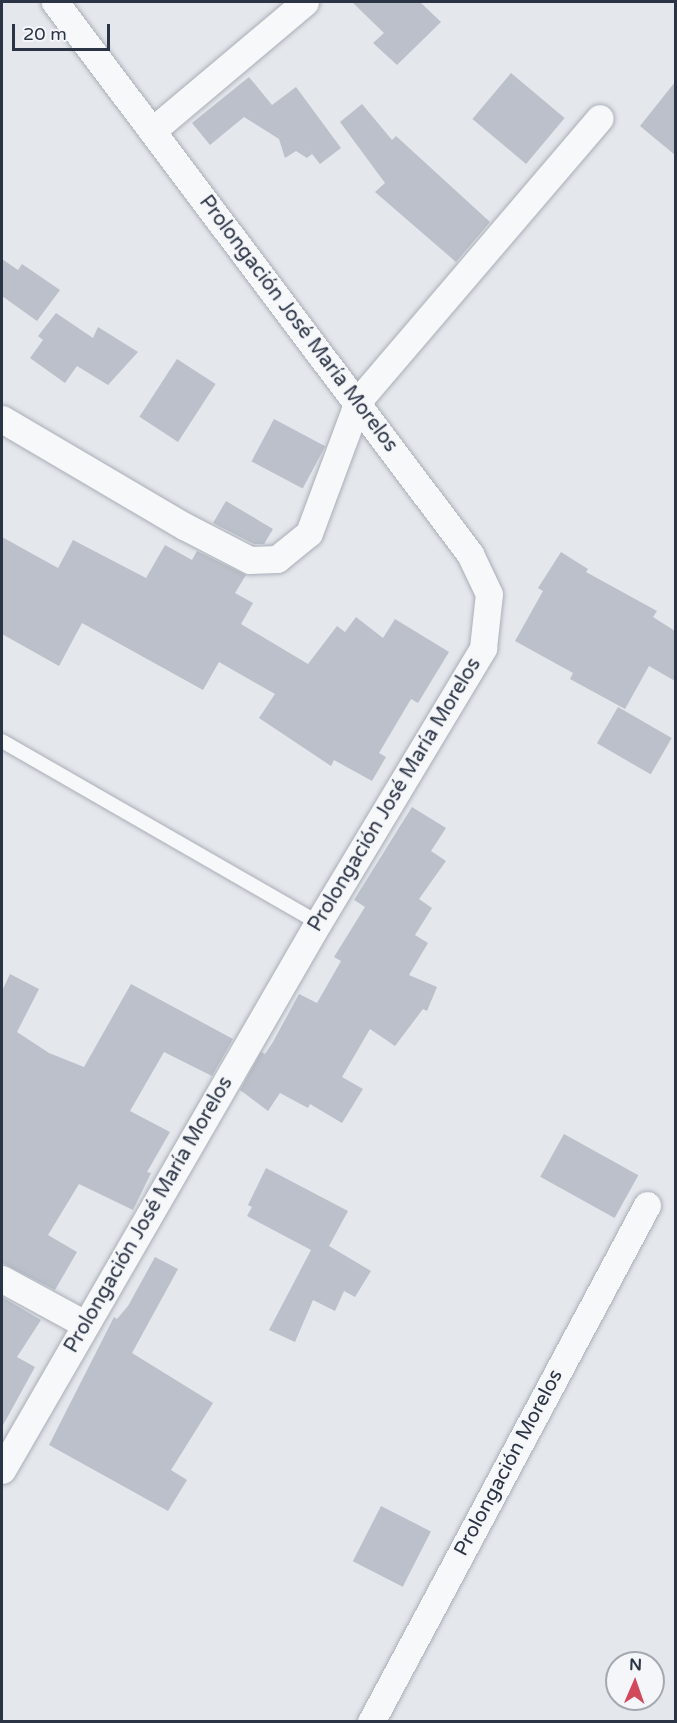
<!DOCTYPE html>
<meta charset="utf-8">
<style>
body{margin:0}
#map{position:relative;width:677px;height:1723px;overflow:hidden;background:#e4e7ec;font-family:"Varela Round",sans-serif}
div>[style]{position:absolute}
[style*='--x']{left:calc(var(--x)*1px);top:calc(var(--y)*1px);width:calc(var(--w)*1px);rotate:calc(var(--a)*1deg)}
.building>*{inset:0;background:#bbc0ca;transform-origin:0 0}
.roads{filter:drop-shadow(0 0 2px #a9aeb7) drop-shadow(0 0 2px #a9aeb7)}
.lane>*{height:14px;margin:-7px;padding:0 7px;transform-origin:7px;border-radius:7px;background:#f7f8fa}
.street>*{height:27px;margin:-13.5px;padding:0 13.5px;transform-origin:13.5px;border-radius:13.5px;background:#f7f8fa}
span{translate:-50% -50%;white-space:nowrap;text-align:center;line-height:1.15;-webkit-text-stroke:4.5px #f4f6f9;paint-order:stroke}
.street-label{font-size:20px;color:#2b3445}
.frame{position:absolute;inset:0;border:3px solid #2b3445;pointer-events:none}
.north{position:absolute;left:605px;top:1651px;width:60px;height:60px;box-sizing:border-box;background:#f4f6f9;border:2px solid #a4a8b1;border-radius:50%;rotate:2deg;font-size:16px;font-weight:700;line-height:24px;text-align:center;color:#2b3445}
.north::after{content:'';display:block;margin:auto;width:21px;height:27px;background:#d1495b;clip-path:polygon(50% 0,100% 100%,50% 72%,0 100%)}
.scale{position:absolute;left:12px;top:24px;width:98px;height:27px;box-sizing:border-box;border:3px solid #2b3445;border-top:0;padding-left:8px;font-size:18px;line-height:21px;white-space:nowrap;color:#2b3445;-webkit-text-stroke:4px #f4f6f9;paint-order:stroke}
</style>
<div id="map">
<div class="building">
<div style="clip-path:polygon(352px 2px,420px 2px,441px 22px,397px 65px,373px 43px,384px 33px)"></div>
<div style="left:511px;top:73px;width:70px;height:60px;rotate:40deg"></div>
<div style="clip-path:polygon(249px 77px,272px 105px,296px 87px,341px 148px,320px 164px,305px 145px,312px 154px,307px 158px,296px 151px,285px 158px,279px 139px,244px 117px,210px 145px,192px 123px)"></div>
<div style="clip-path:polygon(675px 82px,675px 155px,640px 126px)"></div>
<div style="clip-path:polygon(362px 104px,392px 140px,396px 136px,490px 222px,456px 262px,375px 192px,385px 183px,340px 122px)"></div>
<div style="clip-path:polygon(2px 259px,18px 270px,22px 264px,60px 290px,37px 321px,2px 296px)"></div>
<div style="clip-path:polygon(56px 313px,93px 338px,98px 327px,138px 352px,108px 385px,77px 366px,65px 383px,30px 358px,43px 340px,38px 336px)"></div>
<div style="left:177px;top:359px;width:46px;height:69px;rotate:33deg"></div>
<div style="left:274px;top:419px;width:58px;height:48px;rotate:28deg"></div>
<div style="clip-path:polygon(226px 501px,273px 529px,264px 544px,254px 544px,213px 523px)"></div>
<div style="clip-path:polygon(2px 537px,58px 568px,73px 540px,146px 578px,165px 545px,192px 560px,197px 551px,246px 575px,235px 593px,253px 603px,241px 624px,308px 664px,337px 626px,345px 632px,356px 617px,383px 638px,395px 619px,449px 652px,418px 703px,411px 699px,379px 753px,386px 757px,372px 781px,334px 760px,331px 766px,259px 718px,275px 694px,219px 662px,203px 690px,82px 623px,59px 666px,2px 634px)"></div>
<div style="clip-path:polygon(561px 552px,588px 569px,586px 572px,657px 611px,653px 617px,675px 631px,675px 681px,649px 666px,625px 709px,570px 679px,573px 673px,515px 641px,543px 591px,538px 588px)"></div>
<div style="left:618px;top:707px;width:62px;height:42px;rotate:30deg"></div>
<div style="clip-path:polygon(412px 807px,446px 828px,431px 851px,446px 861px,419px 899px,432px 908px,415px 935px,428px 943px,409px 975px,437px 987px,427px 1011px,423px 1009px,395px 1046px,370px 1029px,342px 1077px,363px 1089px,342px 1123px,310px 1104px,308px 1108px,280px 1093px,268px 1111px,240px 1090px,261px 1052px,265px 1054px,273px 1042px,299px 994px,317px 1003px,341px 961px,334px 957px,365px 907px,354px 900px)"></div>
<div style="clip-path:polygon(10px 974px,39px 989px,17px 1032px,49px 1053px,84px 1067px,131px 984px,233px 1039px,212px 1076px,164px 1052px,130px 1111px,170px 1132px,147px 1172px,151px 1173px,133px 1210px,79px 1184px,48px 1235px,77px 1252px,55px 1290px,2px 1263px,2px 991px)"></div>
<div style="left:564px;top:1134px;width:85px;height:49px;rotate:29deg"></div>
<div style="clip-path:polygon(266px 1168px,348px 1211px,329px 1246px,371px 1271px,355px 1297px,344px 1291px,335px 1311px,313px 1300px,295px 1342px,269px 1330px,311px 1250px,247px 1216px,252px 1207px,248px 1205px)"></div>
<div style="clip-path:polygon(155px 1257px,178px 1269px,132px 1353px,213px 1403px,171px 1470px,187px 1480px,168px 1511px,49px 1445px,114px 1317px,117px 1319px,128px 1306px)"></div>
<div style="clip-path:polygon(2px 1297px,41px 1320px,17px 1357px,35px 1367px,2px 1427px)"></div>
<div style="left:381px;top:1506px;width:56px;height:62px;rotate:27deg"></div>
</div>
<div class="roads">
<div class="lane">
<div style="--x:2;--y:741;--w:365;--a:29.9"></div>
</div>
<div class="street">
<div style="--x:152;--y:131;--w:200;--a:-40.1"></div>
<div style="--x:2;--y:419;--w:211;--a:30.5"></div>
<div style="--x:184;--y:526;--w:74;--a:27.3"></div>
<div style="--x:250;--y:560;--w:27;--a:-2"></div>
<div style="--x:277;--y:559;--w:41;--a:-39.1"></div>
<div style="--x:309;--y:533;--w:141;--a:-69.6"></div>
<div style="--x:358;--y:401;--w:372;--a:-49.5"></div>
<div style="--x:2;--y:1279;--w:94;--a:28.5"></div>
<div style="--x:2;--y:1470;--w:632;--a:-59.99"></div>
<div style="--x:318;--y:923;--w:321;--a:-59"></div>
<div style="--x:483;--y:648;--w:54;--a:-83.7"></div>
<div style="--x:489;--y:594;--w:44;--a:-115.4"></div>
<div style="--x:470;--y:554;--w:691;--a:-126.94"></div>
<div style="--x:371;--y:1722;--w:586;--a:-61.9"></div>
</div>
</div>
<div class="street-label">
<span style="left:298px;top:324px;rotate:53deg">Prolongación José María Morelos</span>
<span style="left:395px;top:795px;rotate:-59deg">Prolongación José María Morelos</span>
<span style="left:149px;top:1215px;rotate:-60deg">Prolongación José María Morelos</span>
<span style="left:509px;top:1463px;rotate:-62deg">Prolongación Morelos</span>
</div>
<div class="frame"></div>
<div class="north">N</div>
<div class="scale">20 m</div>
</div>
